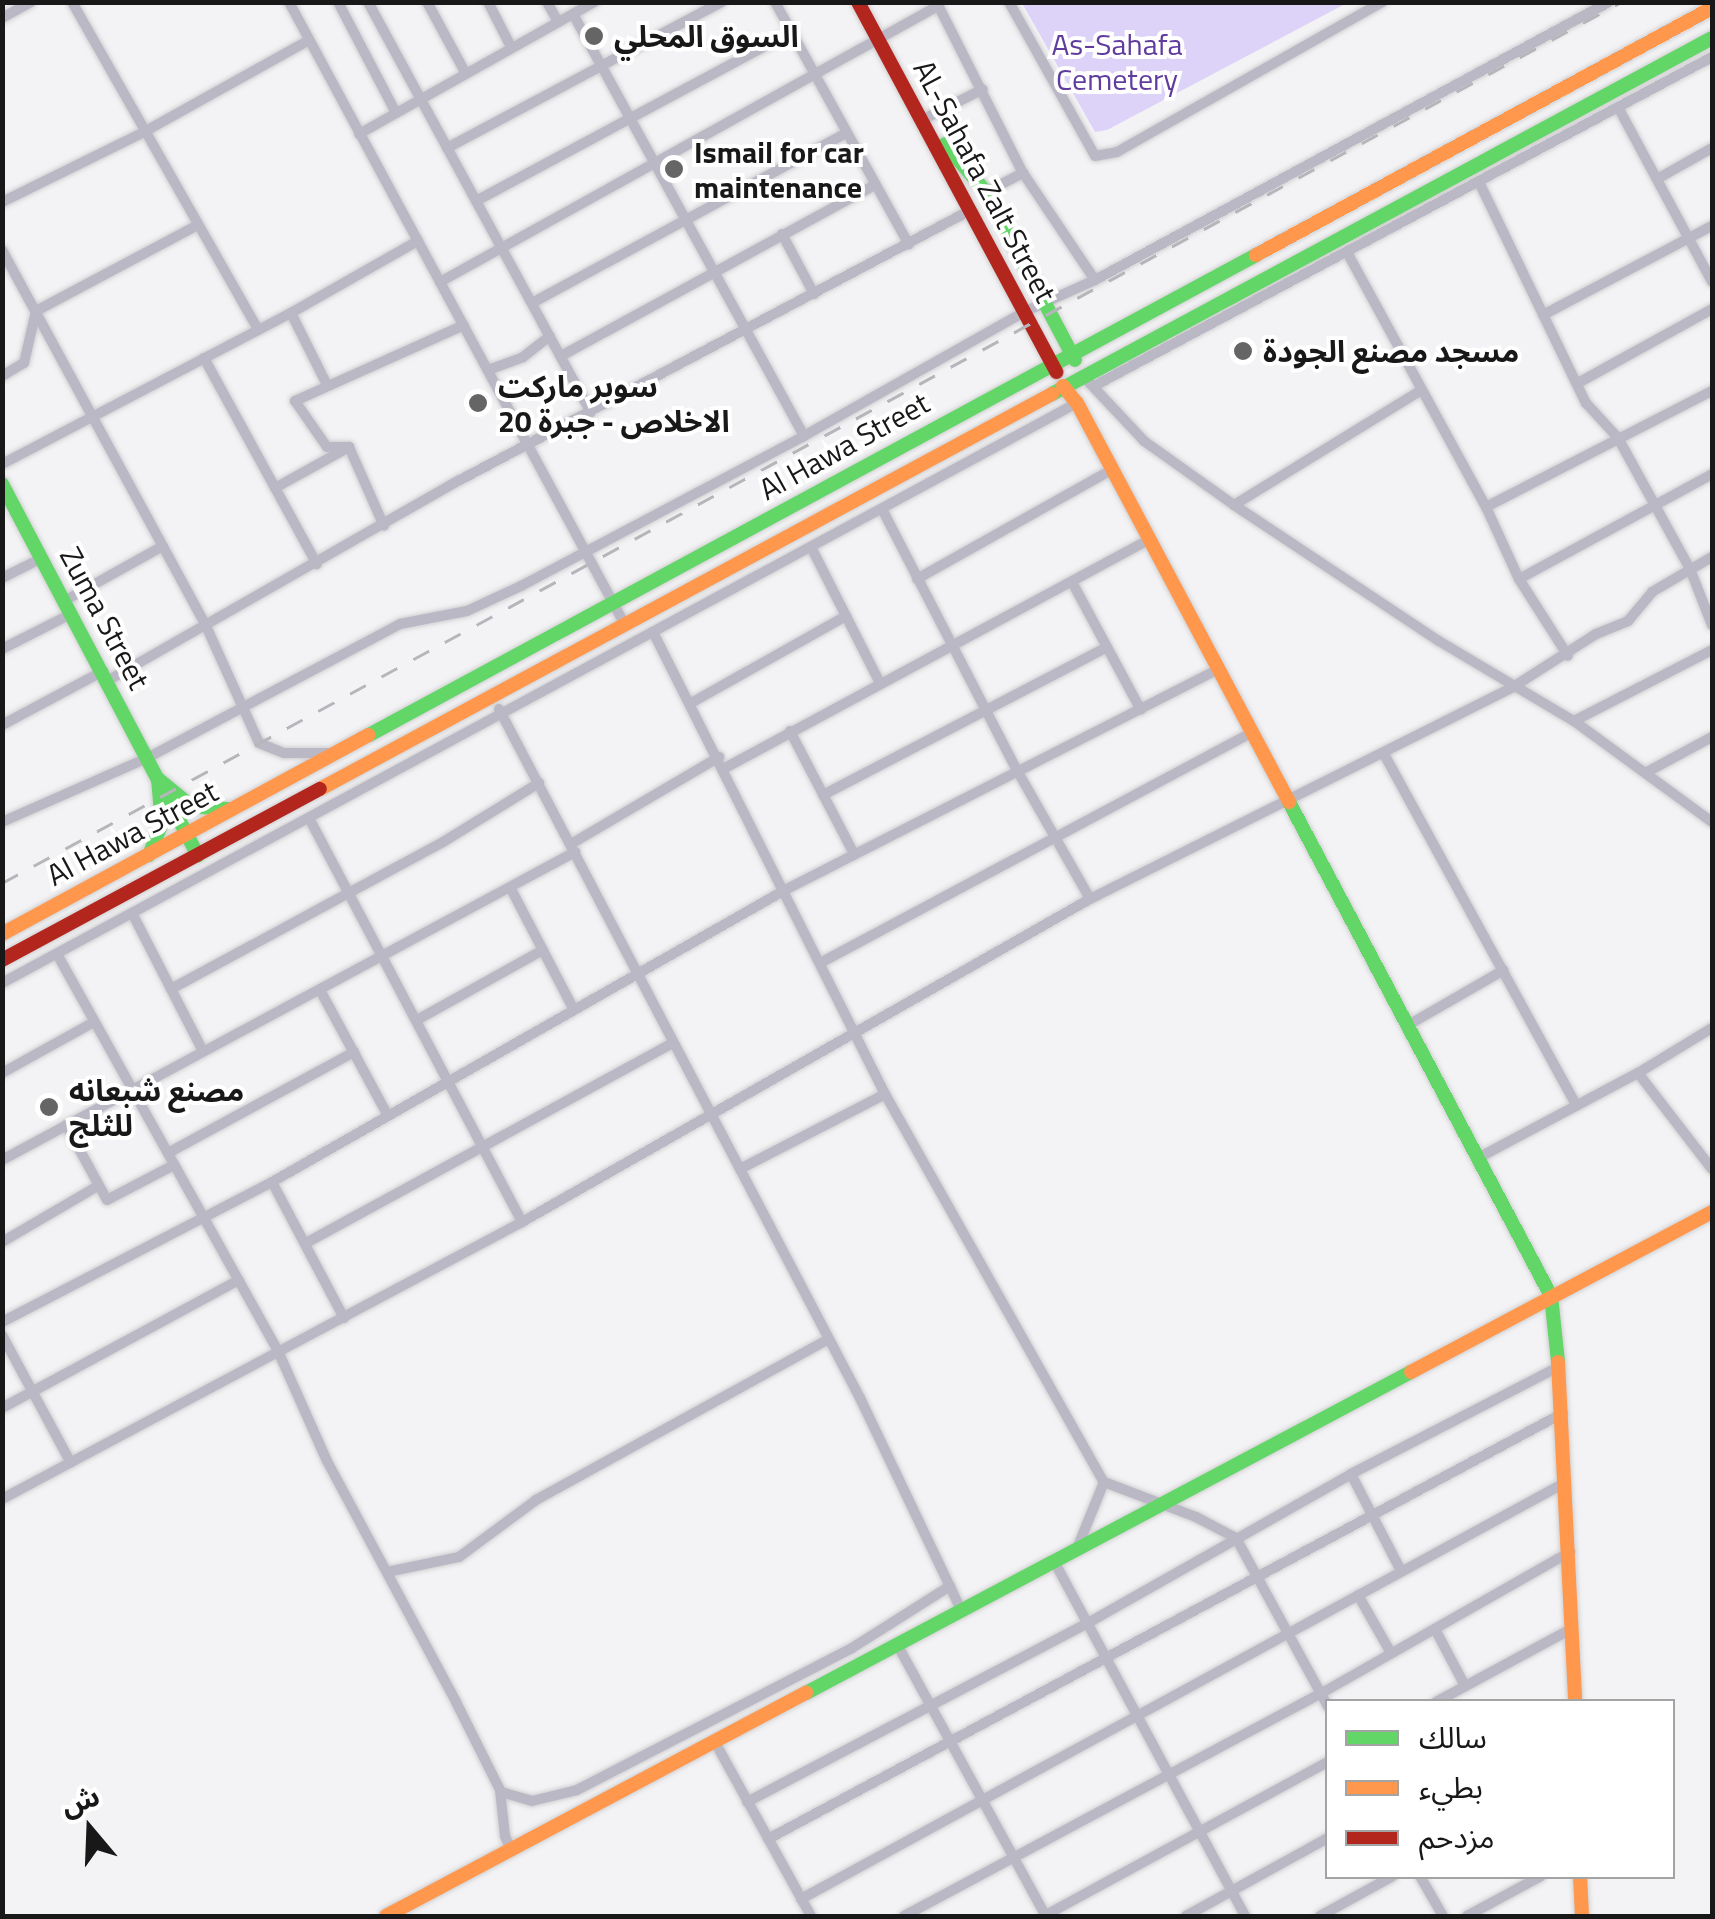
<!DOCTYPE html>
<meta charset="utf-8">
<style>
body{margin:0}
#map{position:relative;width:1715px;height:1919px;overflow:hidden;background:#f3f3f5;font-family:"Titillium Web","Noto Sans Arabic",sans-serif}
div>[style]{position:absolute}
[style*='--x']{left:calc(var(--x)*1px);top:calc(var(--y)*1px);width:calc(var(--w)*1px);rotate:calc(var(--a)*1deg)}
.green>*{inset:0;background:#ddd3f9}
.roads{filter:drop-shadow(0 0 2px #d0d0d2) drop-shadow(0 0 2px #d0d0d2)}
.street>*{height:10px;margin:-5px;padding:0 5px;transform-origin:5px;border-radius:5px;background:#bbb8c5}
.fast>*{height:14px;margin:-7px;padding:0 7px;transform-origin:7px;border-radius:7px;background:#63d668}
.slow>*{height:14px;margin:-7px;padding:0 7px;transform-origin:7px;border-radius:7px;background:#ff974d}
.jam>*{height:14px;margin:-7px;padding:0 7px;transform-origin:7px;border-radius:7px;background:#b3261e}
.rail>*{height:2.5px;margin-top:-1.25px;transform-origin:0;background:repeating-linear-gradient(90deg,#b7b5ba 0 18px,transparent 0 36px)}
.dots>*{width:28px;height:28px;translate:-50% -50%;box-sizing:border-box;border:5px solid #fff;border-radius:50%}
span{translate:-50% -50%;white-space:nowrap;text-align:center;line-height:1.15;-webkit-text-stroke:8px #fff;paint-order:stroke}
.poi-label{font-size:30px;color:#181819;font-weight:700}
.left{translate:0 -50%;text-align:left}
.park-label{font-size:30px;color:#5f3c9e}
.street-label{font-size:30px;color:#181819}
.frame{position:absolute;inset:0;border:5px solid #181819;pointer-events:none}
.legend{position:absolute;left:1325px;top:1699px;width:350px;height:180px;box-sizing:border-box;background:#fff;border:2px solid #a3a3a3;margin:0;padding:12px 18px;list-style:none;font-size:30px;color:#181819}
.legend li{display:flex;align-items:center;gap:20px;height:50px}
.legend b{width:50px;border:2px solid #a3a3a3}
.north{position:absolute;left:40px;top:1779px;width:100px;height:100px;-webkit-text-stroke:8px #fff;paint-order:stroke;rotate:341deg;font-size:28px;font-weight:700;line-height:40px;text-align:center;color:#181819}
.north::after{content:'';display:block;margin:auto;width:35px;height:45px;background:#181819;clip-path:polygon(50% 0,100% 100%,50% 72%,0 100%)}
</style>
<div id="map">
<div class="green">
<div style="clip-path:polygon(1022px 3px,1347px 3px,1107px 130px,1095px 132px)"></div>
</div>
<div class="roads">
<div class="street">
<div style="--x:72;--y:2;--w:377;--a:60.4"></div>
<div style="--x:289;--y:2;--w:706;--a:61.66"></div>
<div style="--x:338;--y:2;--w:125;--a:62.4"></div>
<div style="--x:368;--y:2;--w:467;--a:61.5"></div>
<div style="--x:427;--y:2;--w:80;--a:61.5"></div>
<div style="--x:488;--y:2;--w:51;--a:62.9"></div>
<div style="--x:547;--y:2;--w:23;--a:61"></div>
<div style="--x:775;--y:2;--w:277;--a:61.1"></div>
<div style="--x:1009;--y:2;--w:176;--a:60.8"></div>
<div style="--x:1095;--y:156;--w:22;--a:-10"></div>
<div style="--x:1117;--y:152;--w:305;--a:-29.5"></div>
<div style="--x:937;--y:3;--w:191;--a:63.2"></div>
<div style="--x:1023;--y:173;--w:129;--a:56.1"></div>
<div style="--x:573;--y:14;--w:481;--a:61.3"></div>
<div style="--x:2;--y:18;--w:33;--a:-29"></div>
<div style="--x:1619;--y:109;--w:196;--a:61.7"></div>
<div style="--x:922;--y:120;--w:68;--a:-26.9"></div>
<div style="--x:359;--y:134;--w:270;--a:-29.3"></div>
<div style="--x:447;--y:148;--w:311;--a:-28"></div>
<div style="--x:1657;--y:179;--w:63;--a:-29.4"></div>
<div style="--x:1479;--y:182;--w:246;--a:64.2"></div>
<div style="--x:1586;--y:403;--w:47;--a:47.6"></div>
<div style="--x:1618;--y:438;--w:149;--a:61.2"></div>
<div style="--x:1690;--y:569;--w:60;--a:68.6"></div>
<div style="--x:986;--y:192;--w:42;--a:-27.2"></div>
<div style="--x:476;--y:201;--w:357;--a:-28.2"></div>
<div style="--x:2;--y:202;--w:158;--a:-26.2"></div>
<div style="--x:144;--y:132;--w:189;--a:-29.1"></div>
<div style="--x:782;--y:234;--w:68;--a:61.9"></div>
<div style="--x:2;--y:250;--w:428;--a:61.5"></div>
<div style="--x:206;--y:626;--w:128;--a:65.6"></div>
<div style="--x:259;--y:743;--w:27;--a:22"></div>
<div style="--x:284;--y:753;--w:46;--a:0"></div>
<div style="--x:1348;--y:254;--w:288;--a:61.4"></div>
<div style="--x:1486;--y:507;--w:79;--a:65.4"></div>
<div style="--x:1519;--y:579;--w:91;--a:57.5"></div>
<div style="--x:440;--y:282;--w:569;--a:-29"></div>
<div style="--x:532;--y:303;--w:356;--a:-28.4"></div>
<div style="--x:291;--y:313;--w:78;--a:63.4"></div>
<div style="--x:1543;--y:315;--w:191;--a:-27.8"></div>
<div style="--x:561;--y:356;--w:357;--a:-28.6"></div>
<div style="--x:204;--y:358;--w:235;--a:61.3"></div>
<div style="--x:488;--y:370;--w:37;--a:-20"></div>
<div style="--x:523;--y:357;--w:34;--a:-38"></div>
<div style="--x:2;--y:376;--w:26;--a:-31"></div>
<div style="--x:24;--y:363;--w:53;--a:-77"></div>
<div style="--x:36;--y:311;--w:183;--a:-28"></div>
<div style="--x:1084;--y:377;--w:88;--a:46.8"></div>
<div style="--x:1144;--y:441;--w:110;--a:35.4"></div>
<div style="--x:1234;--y:505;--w:246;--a:33.6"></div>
<div style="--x:1439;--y:641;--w:157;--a:30.7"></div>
<div style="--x:1574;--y:721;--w:171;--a:36.2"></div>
<div style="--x:1578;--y:383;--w:153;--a:-28.9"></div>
<div style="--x:1096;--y:385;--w:698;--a:-28.03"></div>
<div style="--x:349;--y:447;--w:22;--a:180"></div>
<div style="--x:327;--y:447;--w:56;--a:-124.8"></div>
<div style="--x:295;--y:401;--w:185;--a:-24.2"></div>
<div style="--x:349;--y:447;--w:86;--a:66.1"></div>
<div style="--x:2;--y:464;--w:326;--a:-27.6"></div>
<div style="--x:291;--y:313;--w:146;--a:-29.6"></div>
<div style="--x:275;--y:488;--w:85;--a:-29"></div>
<div style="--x:1234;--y:505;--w:220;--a:-31.5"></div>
<div style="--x:1486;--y:507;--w:254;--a:-27.2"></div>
<div style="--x:882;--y:509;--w:296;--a:62.7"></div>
<div style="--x:1018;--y:772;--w:146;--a:60.4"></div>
<div style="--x:811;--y:547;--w:153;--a:63.1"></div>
<div style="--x:2;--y:578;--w:45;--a:-26.6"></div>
<div style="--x:917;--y:579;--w:223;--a:-29.3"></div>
<div style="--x:1519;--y:579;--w:220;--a:-28.5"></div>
<div style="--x:1072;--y:582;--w:145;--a:61.7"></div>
<div style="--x:64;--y:601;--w:113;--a:-29.1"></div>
<div style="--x:653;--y:632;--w:517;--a:63.34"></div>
<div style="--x:885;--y:1094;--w:446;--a:60.6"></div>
<div style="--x:1104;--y:1482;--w:98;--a:20.8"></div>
<div style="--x:1196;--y:1517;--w:45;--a:27.7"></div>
<div style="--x:1236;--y:1538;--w:192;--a:61.4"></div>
<div style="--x:2;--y:649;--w:77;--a:-26.9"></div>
<div style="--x:107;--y:681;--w:406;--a:-29.7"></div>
<div style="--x:460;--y:480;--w:576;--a:-27.86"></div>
<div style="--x:691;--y:703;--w:178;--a:-29.3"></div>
<div style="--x:499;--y:709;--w:778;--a:62.35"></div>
<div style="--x:860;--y:1398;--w:237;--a:64.5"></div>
<div style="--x:1574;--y:721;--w:155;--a:-27.2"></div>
<div style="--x:2;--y:725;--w:115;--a:-28.1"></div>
<div style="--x:790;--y:731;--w:139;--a:62.5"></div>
<div style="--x:1384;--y:754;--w:401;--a:61.3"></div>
<div style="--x:725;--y:768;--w:481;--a:-28.3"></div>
<div style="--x:1647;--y:772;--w:74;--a:-28.3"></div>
<div style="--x:823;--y:795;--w:320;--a:-27.5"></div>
<div style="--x:309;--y:818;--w:457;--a:62.2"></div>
<div style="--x:2;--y:822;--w:158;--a:-23.8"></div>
<div style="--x:147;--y:758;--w:286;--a:-27.9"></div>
<div style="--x:400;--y:624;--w:68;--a:-11"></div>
<div style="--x:467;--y:611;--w:60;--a:-24.8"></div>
<div style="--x:521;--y:586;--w:320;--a:-27.9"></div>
<div style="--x:804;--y:436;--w:253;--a:-29.4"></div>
<div style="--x:1024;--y:312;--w:78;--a:-24.3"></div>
<div style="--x:1095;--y:280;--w:584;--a:-28.41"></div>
<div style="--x:571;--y:844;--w:172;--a:-30.4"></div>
<div style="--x:511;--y:889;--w:136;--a:62.5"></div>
<div style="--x:132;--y:913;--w:155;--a:62.8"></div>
<div style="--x:57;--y:954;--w:454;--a:60.9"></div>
<div style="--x:278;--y:1351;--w:120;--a:66"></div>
<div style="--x:327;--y:1461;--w:273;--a:61.8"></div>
<div style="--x:456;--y:1702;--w:98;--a:63.4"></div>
<div style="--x:500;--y:1790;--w:46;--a:83.8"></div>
<div style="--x:505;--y:1836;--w:15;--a:67"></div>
<div style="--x:822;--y:962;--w:488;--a:-28.1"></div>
<div style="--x:2;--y:983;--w:1221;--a:-28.35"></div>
<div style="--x:171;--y:989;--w:309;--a:-28.4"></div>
<div style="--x:443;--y:842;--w:113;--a:-31.6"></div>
<div style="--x:320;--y:990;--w:143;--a:61.6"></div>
<div style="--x:417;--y:1020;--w:144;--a:-29.1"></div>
<div style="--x:1410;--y:1024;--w:108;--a:-29.9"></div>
<div style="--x:2;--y:1073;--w:105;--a:-29"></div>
<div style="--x:1638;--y:1073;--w:121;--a:52.4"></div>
<div style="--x:66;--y:1125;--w:85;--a:61.3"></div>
<div style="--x:107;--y:1200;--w:76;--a:-27.6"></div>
<div style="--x:168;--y:1153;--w:212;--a:-28.5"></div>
<div style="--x:1478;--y:1158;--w:181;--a:-28"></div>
<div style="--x:1638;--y:1073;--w:87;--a:-31.3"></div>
<div style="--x:2;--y:1160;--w:651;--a:-28.26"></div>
<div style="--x:740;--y:1169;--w:163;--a:-27.3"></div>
<div style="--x:272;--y:1182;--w:154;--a:62.1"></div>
<div style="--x:2;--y:1242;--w:111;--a:-30.3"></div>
<div style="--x:306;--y:1243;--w:418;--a:-28.6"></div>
<div style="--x:2;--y:1322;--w:304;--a:-27.4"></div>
<div style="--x:272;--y:1182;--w:590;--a:-29.65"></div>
<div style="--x:785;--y:890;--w:487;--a:-27"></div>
<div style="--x:2;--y:1335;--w:145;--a:61.7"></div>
<div style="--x:2;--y:1408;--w:269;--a:-28.4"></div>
<div style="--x:1351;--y:1474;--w:109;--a:62.7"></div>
<div style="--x:2;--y:1499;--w:589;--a:-28.04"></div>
<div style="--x:522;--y:1222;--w:653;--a:-29.63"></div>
<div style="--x:1090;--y:899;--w:473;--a:-26.6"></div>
<div style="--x:1513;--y:687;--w:98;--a:-32.6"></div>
<div style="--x:1596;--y:634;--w:35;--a:-22"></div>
<div style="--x:1628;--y:621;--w:38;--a:-50"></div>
<div style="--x:1652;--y:592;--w:69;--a:-30.3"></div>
<div style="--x:1076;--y:1551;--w:74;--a:-67.9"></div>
<div style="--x:1055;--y:1563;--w:401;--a:61.7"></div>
<div style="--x:387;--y:1572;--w:74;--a:-11.8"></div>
<div style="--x:459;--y:1557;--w:96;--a:-36.5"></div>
<div style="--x:536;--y:1500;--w:334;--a:-28.8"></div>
<div style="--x:1358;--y:1595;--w:67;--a:60.4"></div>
<div style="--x:1435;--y:1629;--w:64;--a:62.2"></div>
<div style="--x:898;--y:1646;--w:308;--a:61.3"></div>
<div style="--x:1436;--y:1702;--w:153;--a:-28.4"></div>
<div style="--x:716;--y:1744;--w:196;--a:61.1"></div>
<div style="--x:501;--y:1792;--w:32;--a:16"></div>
<div style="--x:532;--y:1801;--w:46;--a:-13.7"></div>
<div style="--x:577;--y:1790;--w:309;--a:-27.3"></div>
<div style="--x:852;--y:1648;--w:116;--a:-32.3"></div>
<div style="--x:747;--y:1802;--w:385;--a:-27.7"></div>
<div style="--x:1088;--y:1623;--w:302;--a:-29.5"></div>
<div style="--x:1351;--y:1474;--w:235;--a:-27.3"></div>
<div style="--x:768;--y:1839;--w:902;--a:-28.18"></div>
<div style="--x:1420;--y:1876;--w:46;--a:60.1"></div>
<div style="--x:801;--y:1899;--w:871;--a:-28.59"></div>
<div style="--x:904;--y:1916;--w:472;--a:-28.1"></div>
<div style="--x:1320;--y:1694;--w:288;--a:-29.6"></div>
<div style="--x:1044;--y:1916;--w:323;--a:-28.5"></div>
<div style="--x:1186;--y:1916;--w:162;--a:-28.8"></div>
<div style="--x:1320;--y:1916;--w:83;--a:-28.7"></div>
<div style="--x:1467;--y:1916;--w:84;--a:-28.4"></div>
</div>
<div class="fast">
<div style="--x:945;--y:144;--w:63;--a:49.5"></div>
<div style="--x:986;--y:192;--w:190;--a:62.1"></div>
<div style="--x:1052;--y:394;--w:750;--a:-28.34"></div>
<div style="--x:2;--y:484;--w:420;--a:62.2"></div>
<div style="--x:369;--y:735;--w:1009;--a:-28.42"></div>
<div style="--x:158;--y:779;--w:43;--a:39.3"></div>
<div style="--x:191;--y:806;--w:38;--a:5"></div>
<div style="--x:1289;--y:802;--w:559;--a:62.06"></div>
<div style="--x:1551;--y:1296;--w:66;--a:83.9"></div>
<div style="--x:149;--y:855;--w:35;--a:-68"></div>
<div style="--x:162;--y:823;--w:44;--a:-95.2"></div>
<div style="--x:806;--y:1693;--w:685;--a:-27.95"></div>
</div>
<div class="slow">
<div style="--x:1256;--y:255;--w:519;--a:-28.44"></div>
<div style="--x:1063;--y:386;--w:22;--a:51"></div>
<div style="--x:1077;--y:403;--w:452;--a:62"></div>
<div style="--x:320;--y:789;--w:832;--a:-28.35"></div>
<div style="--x:2;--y:934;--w:417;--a:-28.5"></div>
<div style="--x:1558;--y:1362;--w:340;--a:87.1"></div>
<div style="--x:1411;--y:1372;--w:341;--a:-28"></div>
<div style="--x:1580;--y:1876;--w:40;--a:87.1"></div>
<div style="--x:386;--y:1916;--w:476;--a:-28"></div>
</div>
<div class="jam">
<div style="--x:858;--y:2;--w:420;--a:61.8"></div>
<div style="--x:2;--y:960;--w:361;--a:-28.3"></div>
</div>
</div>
<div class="rail">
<div style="--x:2;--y:883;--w:1843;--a:-28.55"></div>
</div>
<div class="dots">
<div style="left:594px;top:36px;background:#656566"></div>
<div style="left:674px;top:169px;background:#656566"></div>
<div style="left:1243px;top:351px;background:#656566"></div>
<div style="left:478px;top:403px;background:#656566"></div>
<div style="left:49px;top:1107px;background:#656566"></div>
</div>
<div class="poi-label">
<span class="left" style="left:614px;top:36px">السوق المحلي</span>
<span class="left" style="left:694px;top:169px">Ismail for car<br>maintenance</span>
<span class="left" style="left:1263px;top:351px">مسجد مصنع الجودة</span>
<span class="left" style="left:498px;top:403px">سوبر ماركت<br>الاخلاص - جبرة 20</span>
<span class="left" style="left:69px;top:1107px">مصنع شبعانه<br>للثلج</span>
</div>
<div class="park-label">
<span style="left:1117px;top:61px">As-Sahafa<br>Cemetery</span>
</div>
<div class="street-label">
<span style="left:985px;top:181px;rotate:62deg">AL-Sahafa Zalt Street</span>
<span style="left:844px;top:446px;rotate:-29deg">Al Hawa Street</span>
<span style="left:105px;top:618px;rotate:62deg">Zuma Street</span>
<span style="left:132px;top:833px;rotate:-28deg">Al Hawa Street</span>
</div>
<div class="frame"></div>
<ul class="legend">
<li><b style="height:12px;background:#63d668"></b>سالك</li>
<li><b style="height:12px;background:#ff974d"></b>بطيء</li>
<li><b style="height:12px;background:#b3261e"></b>مزدحم</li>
</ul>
<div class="north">ش</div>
</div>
